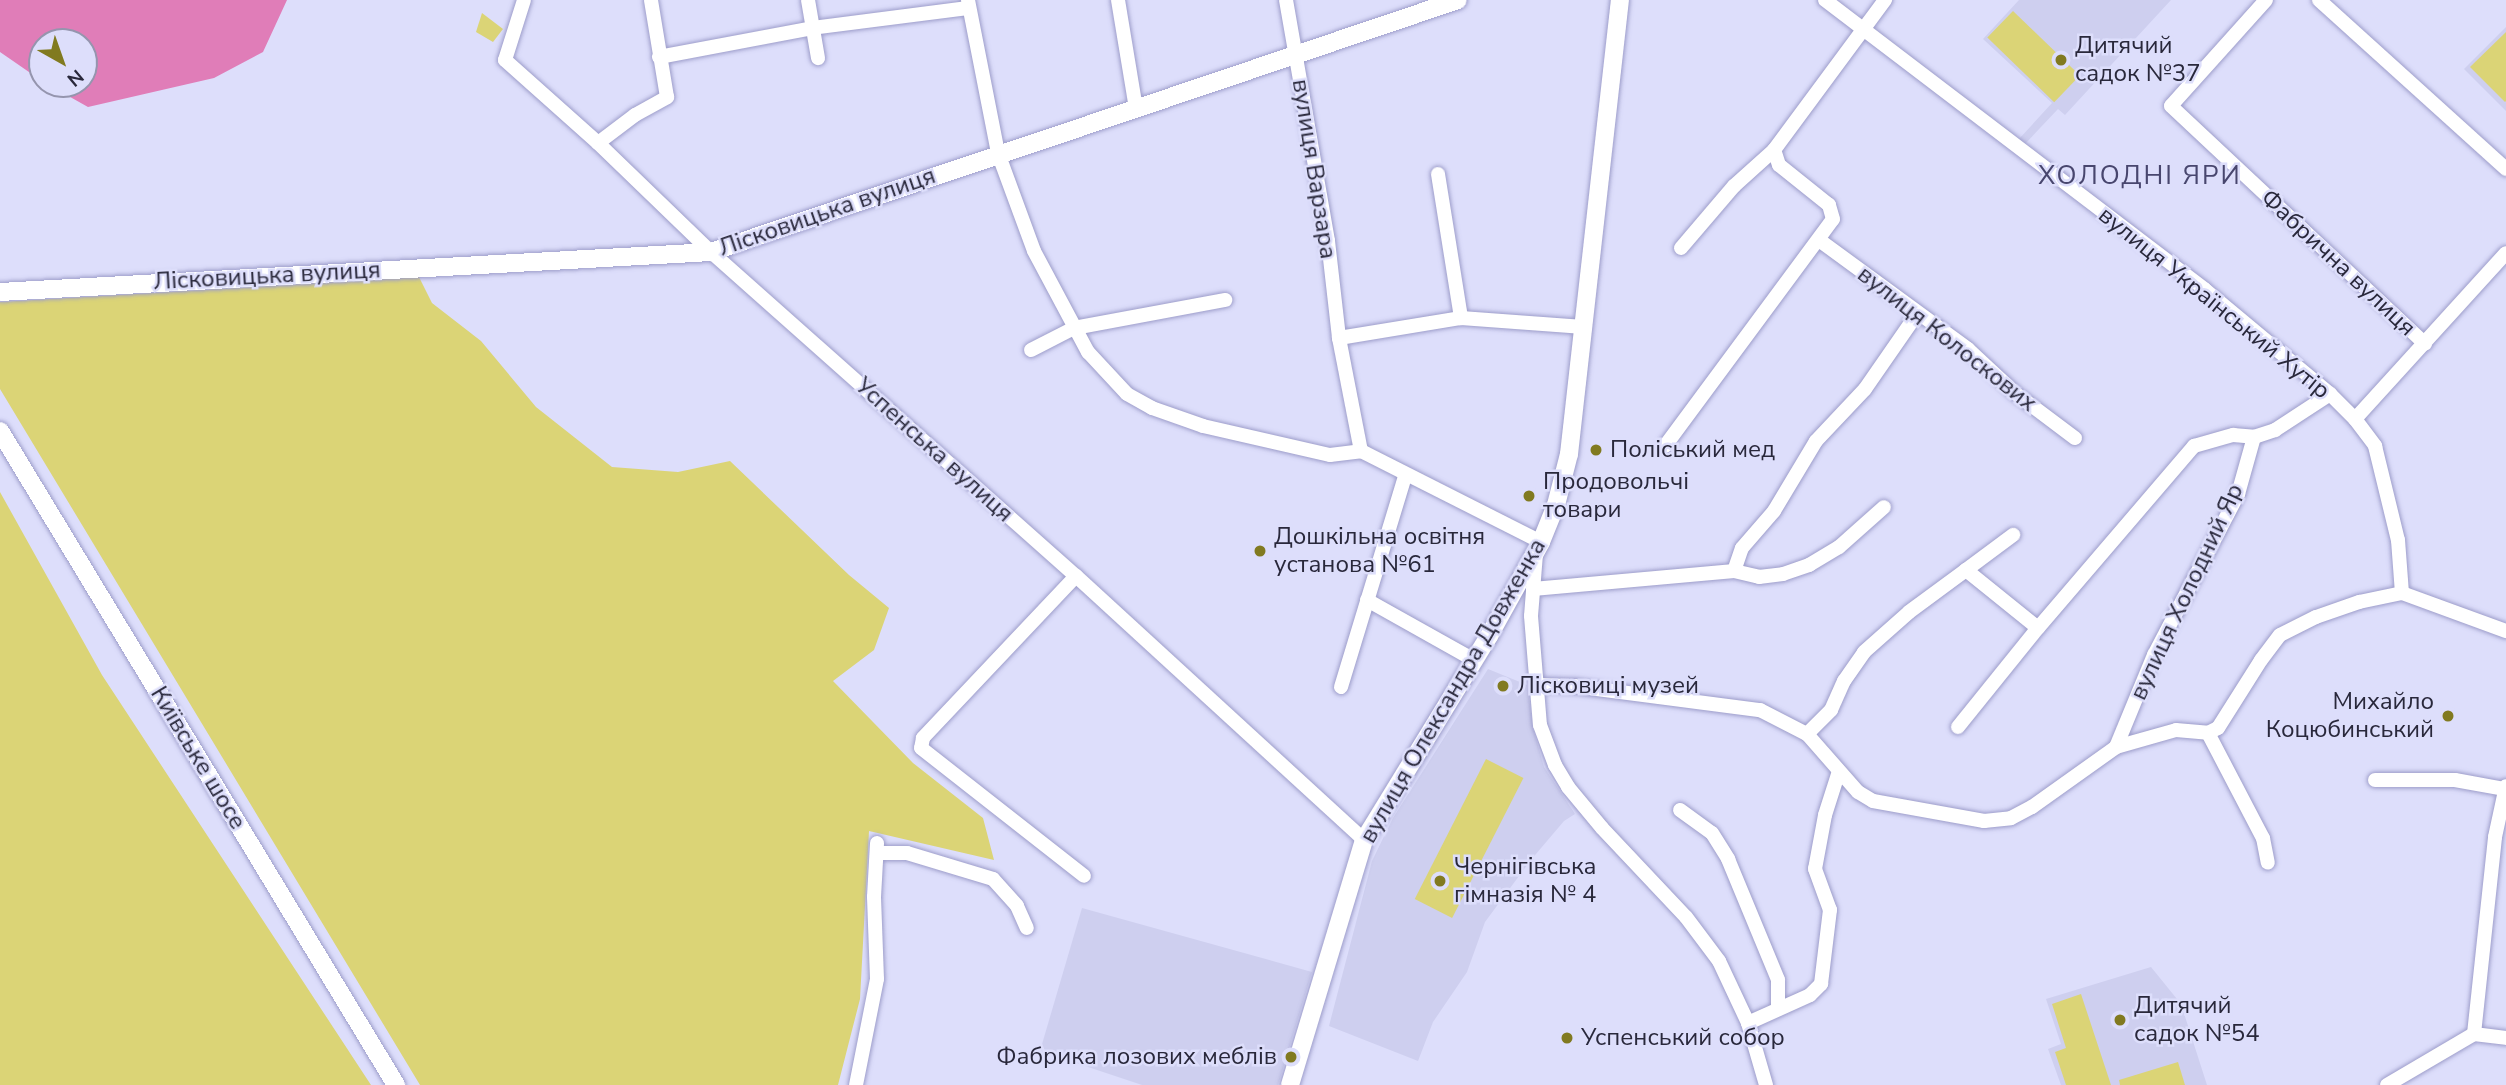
<!DOCTYPE html>
<meta charset="utf-8">
<style>
body{margin:0}
#map{position:relative;width:2506px;height:1085px;overflow:hidden;background:#dddefb;font-family:"Nunito Sans",sans-serif}
div>[style]{position:absolute}
[style*='--x']{left:calc(var(--x)*1px);top:calc(var(--y)*1px);width:calc(var(--w)*1px);rotate:calc(var(--a)*1deg)}
.built>*{inset:0;background:#cecfef}
.green>*{inset:0;background:#dbd476;transform-origin:0 0}
.water>*{inset:0;background:#e07db8}
.roads{filter:drop-shadow(0 0 2px #9d9dca) drop-shadow(0 0 2px #9d9dca)}
.minor>*{height:14px;margin:-7px;padding:0 7px;transform-origin:7px;border-radius:7px;background:#fff}
.major>*{height:18px;margin:-9px;padding:0 9px;transform-origin:9px;border-radius:9px;background:#fff}
.dots>*{width:19px;height:19px;translate:-50% -50%;box-sizing:border-box;border:4px solid #dddefb;border-radius:50%}
span{translate:-50% -50%;white-space:nowrap;text-align:center;line-height:1.15;-webkit-text-stroke:5px #dddefb;paint-order:stroke}
.poi-label{font-size:24px;color:#29283b}
.left{translate:0 -50%;text-align:left}
.right{translate:-100% -50%;text-align:right}
.street-label{font-size:24px;color:#29283b}
.neighbourhood-label{font-size:26px;color:#48466e;letter-spacing:2px}
.north{position:absolute;left:28px;top:28px;width:70px;height:70px;box-sizing:border-box;background:#dddefb;border:2px solid #9595ae;border-radius:50%;rotate:140deg;font-size:19px;font-weight:700;line-height:28px;text-align:center;color:#29283b}
.north::after{content:'';display:block;margin:auto;width:24px;height:32px;background:#817a20;clip-path:polygon(50% 0,100% 100%,50% 72%,0 100%)}
</style>
<div id="map">
<div class="built">
<div style="clip-path:polygon(2019px 0,2171px 0,2065px 115px,2058px 109px,2025px 144px,2019px 139px,2052px 103px,1983px 39px)"></div>
<div style="clip-path:polygon(2506px 27px,2506px 111px,2464px 69px)"></div>
<div style="clip-path:polygon(1488px 669px,1527px 685px,1533px 728px,1544px 767px,1575px 814px,1564px 821px,1530px 861px,1485px 922px,1467px 972px,1433px 1022px,1418px 1061px,1329px 1026px,1372px 861px,1393px 818px)"></div>
<div style="clip-path:polygon(1082px 908px,1312px 972px,1278px 1085px,1142px 1085px,1040px 1051px)"></div>
<div style="clip-path:polygon(2151px 967px,2181px 1004px,2207px 1085px,2061px 1085px,2048px 1049px,2061px 1044px,2046px 999px)"></div>
</div>
<div class="green">
<div style="left:2013px;top:11px;width:93px;height:37px;rotate:44deg"></div>
<div style="clip-path:polygon(482px 13px,503px 29px,493px 42px,476px 32px)"></div>
<div style="clip-path:polygon(2506px 32px,2506px 101px,2505px 102px,2470px 67px)"></div>
<div style="clip-path:polygon(419px 277px,432px 303px,481px 341px,536px 407px,612px 467px,678px 472px,730px 461px,849px 575px,889px 608px,874px 650px,833px 681px,913px 763px,983px 818px,994px 860px,869px 831px,860px 999px,838px 1085px,420px 1085px,0 389px,0 302px)"></div>
<div style="clip-path:polygon(0 492px,102px 675px,371px 1085px,0 1085px)"></div>
<div style="left:1486px;top:759px;width:42px;height:157px;rotate:27deg"></div>
<div style="clip-path:polygon(2081px 994px,2111px 1085px,2066px 1085px,2055px 1052px,2066px 1048px,2052px 1004px)"></div>
<div style="clip-path:polygon(2178px 1062px,2185px 1085px,2120px 1085px,2119px 1080px)"></div>
</div>
<div class="water">
<div style="clip-path:polygon(0 0,287px 0,263px 52px,214px 78px,88px 107px,47px 84px,84px 84px,84px 42px,42px 42px,42px 81px,0 52px)"></div>
</div>
<div class="roads">
<div class="minor">
<div style="--x:524;--y:0;--w:63;--a:107.6"></div>
<div style="--x:505;--y:60;--w:125;--a:41.7"></div>
<div style="--x:598;--y:143;--w:157;--a:44"></div>
<div style="--x:711;--y:252;--w:488;--a:41.6"></div>
<div style="--x:1076;--y:576;--w:391;--a:42.5"></div>
<div style="--x:808;--y:0;--w:59;--a:80.2"></div>
<div style="--x:968;--y:0;--w:156;--a:78.9"></div>
<div style="--x:998;--y:153;--w:104;--a:69.8"></div>
<div style="--x:1034;--y:251;--w:115;--a:61.9"></div>
<div style="--x:1088;--y:352;--w:57;--a:47.1"></div>
<div style="--x:1127;--y:394;--w:29;--a:29"></div>
<div style="--x:1152;--y:408;--w:54;--a:19.4"></div>
<div style="--x:1203;--y:426;--w:130;--a:12.9"></div>
<div style="--x:1330;--y:455;--w:31;--a:-7"></div>
<div style="--x:1361;--y:451;--w:202;--a:26.8"></div>
<div style="--x:1118;--y:0;--w:110;--a:80.6"></div>
<div style="--x:1286;--y:0;--w:245;--a:80.1"></div>
<div style="--x:1328;--y:241;--w:98;--a:83.5"></div>
<div style="--x:1339;--y:338;--w:115;--a:79"></div>
<div style="--x:1825;--y:0;--w:477;--a:37.3"></div>
<div style="--x:2204;--y:289;--w:164;--a:39.8"></div>
<div style="--x:2330;--y:394;--w:35;--a:45"></div>
<div style="--x:2355;--y:419;--w:34;--a:53"></div>
<div style="--x:2375;--y:446;--w:97;--a:76.3"></div>
<div style="--x:2398;--y:540;--w:53;--a:85.7"></div>
<div style="--x:2266;--y:0;--w:142;--a:131.9"></div>
<div style="--x:2171;--y:106;--w:348;--a:43.1"></div>
<div style="--x:2319;--y:0;--w:252;--a:42.1"></div>
<div style="--x:659;--y:57;--w:156;--a:-10.7"></div>
<div style="--x:812;--y:28;--w:158;--a:-7.3"></div>
<div style="--x:598;--y:143;--w:46;--a:-37.1"></div>
<div style="--x:635;--y:115;--w:37;--a:-29"></div>
<div style="--x:667;--y:97;--w:98;--a:-99.4"></div>
<div style="--x:1438;--y:174;--w:146;--a:80.9"></div>
<div style="--x:1819;--y:240;--w:185;--a:36.2"></div>
<div style="--x:1968;--y:349;--w:64;--a:43.1"></div>
<div style="--x:2015;--y:393;--w:75;--a:36.9"></div>
<div style="--x:1681;--y:248;--w:82;--a:-49.5"></div>
<div style="--x:1734;--y:186;--w:54;--a:-42"></div>
<div style="--x:1774;--y:150;--w:187;--a:-53.5"></div>
<div style="--x:1339;--y:338;--w:124;--a:-9.3"></div>
<div style="--x:1461;--y:318;--w:123;--a:4.2"></div>
<div style="--x:1031;--y:350;--w:48;--a:-27.1"></div>
<div style="--x:1074;--y:328;--w:154;--a:-10.5"></div>
<div style="--x:2355;--y:419;--w:224;--a:-47.7"></div>
<div style="--x:1665;--y:446;--w:282;--a:-53.5"></div>
<div style="--x:1833;--y:219;--w:15;--a:-106"></div>
<div style="--x:1829;--y:205;--w:64;--a:-141.3"></div>
<div style="--x:1779;--y:165;--w:16;--a:-108"></div>
<div style="--x:1536;--y:554;--w:62;--a:94.6"></div>
<div style="--x:1531;--y:616;--w:109;--a:85.3"></div>
<div style="--x:1540;--y:725;--w:43;--a:69.4"></div>
<div style="--x:1555;--y:765;--w:26;--a:59"></div>
<div style="--x:1568;--y:787;--w:53;--a:50.3"></div>
<div style="--x:1602;--y:828;--w:122;--a:46.7"></div>
<div style="--x:1686;--y:917;--w:55;--a:53.1"></div>
<div style="--x:1719;--y:961;--w:68;--a:64.9"></div>
<div style="--x:1748;--y:1023;--w:65;--a:73.8"></div>
<div style="--x:1966;--y:570;--w:59;--a:-36.7"></div>
<div style="--x:1734;--y:571;--w:24;--a:-71"></div>
<div style="--x:1742;--y:548;--w:49;--a:-49.1"></div>
<div style="--x:1774;--y:511;--w:82;--a:-59"></div>
<div style="--x:1816;--y:441;--w:71;--a:-46.7"></div>
<div style="--x:1865;--y:389;--w:91;--a:-55.3"></div>
<div style="--x:1076;--y:576;--w:223;--a:133.4"></div>
<div style="--x:923;--y:738;--w:10;--a:101"></div>
<div style="--x:921;--y:748;--w:207;--a:38.1"></div>
<div style="--x:1533;--y:589;--w:202;--a:-5.1"></div>
<div style="--x:1734;--y:571;--w:26;--a:13"></div>
<div style="--x:1759;--y:577;--w:24;--a:-7"></div>
<div style="--x:1783;--y:574;--w:28;--a:-19"></div>
<div style="--x:1809;--y:565;--w:35;--a:-31"></div>
<div style="--x:1839;--y:547;--w:60;--a:-41.6"></div>
<div style="--x:1367;--y:600;--w:123;--a:29.3"></div>
<div style="--x:1537;--y:685;--w:37;--a:2"></div>
<div style="--x:1574;--y:686;--w:188;--a:7.4"></div>
<div style="--x:1760;--y:710;--w:53;--a:27.1"></div>
<div style="--x:1807;--y:734;--w:77;--a:48.7"></div>
<div style="--x:1858;--y:792;--w:17;--a:31"></div>
<div style="--x:1873;--y:801;--w:113;--a:10.2"></div>
<div style="--x:1984;--y:821;--w:27;--a:-6"></div>
<div style="--x:2011;--y:818;--w:24;--a:-28"></div>
<div style="--x:2032;--y:807;--w:103;--a:-35.5"></div>
<div style="--x:2116;--y:747;--w:62;--a:-15.8"></div>
<div style="--x:2176;--y:730;--w:32;--a:5"></div>
<div style="--x:2208;--y:733;--w:11;--a:-27"></div>
<div style="--x:2218;--y:728;--w:80;--a:-57.7"></div>
<div style="--x:2261;--y:660;--w:31;--a:-53"></div>
<div style="--x:2280;--y:635;--w:40;--a:-26.6"></div>
<div style="--x:2316;--y:617;--w:46;--a:-19.2"></div>
<div style="--x:2359;--y:602;--w:44;--a:-11.8"></div>
<div style="--x:2402;--y:593;--w:111;--a:20.1"></div>
<div style="--x:1341;--y:687;--w:220;--a:-73.1"></div>
<div style="--x:1958;--y:727;--w:127;--a:-51.1"></div>
<div style="--x:2038;--y:628;--w:240;--a:-49.4"></div>
<div style="--x:2194;--y:446;--w:41;--a:-15.8"></div>
<div style="--x:2233;--y:435;--w:21;--a:5"></div>
<div style="--x:2254;--y:437;--w:22;--a:-18"></div>
<div style="--x:2275;--y:430;--w:66;--a:-33.2"></div>
<div style="--x:2208;--y:733;--w:119;--a:62.4"></div>
<div style="--x:2263;--y:838;--w:25;--a:79"></div>
<div style="--x:1807;--y:734;--w:34;--a:-45"></div>
<div style="--x:1831;--y:710;--w:32;--a:-66"></div>
<div style="--x:1844;--y:681;--w:35;--a:-55"></div>
<div style="--x:1864;--y:652;--w:60;--a:-41.6"></div>
<div style="--x:1909;--y:612;--w:71;--a:-36.4"></div>
<div style="--x:1966;--y:570;--w:92;--a:38.9"></div>
<div style="--x:2116;--y:747;--w:100;--a:-67.6"></div>
<div style="--x:2154;--y:655;--w:182;--a:-62.4"></div>
<div style="--x:2238;--y:494;--w:59;--a:-74.3"></div>
<div style="--x:2375;--y:780;--w:80;--a:0"></div>
<div style="--x:2455;--y:780;--w:51;--a:10.2"></div>
<div style="--x:1680;--y:810;--w:39;--a:36"></div>
<div style="--x:1712;--y:833;--w:31;--a:58"></div>
<div style="--x:1728;--y:859;--w:131;--a:67.5"></div>
<div style="--x:1778;--y:980;--w:29;--a:90"></div>
<div style="--x:877;--y:853;--w:30;--a:0"></div>
<div style="--x:907;--y:853;--w:90;--a:16.8"></div>
<div style="--x:993;--y:879;--w:36;--a:48"></div>
<div style="--x:1017;--y:906;--w:24;--a:66"></div>
<div style="--x:1748;--y:1023;--w:68;--a:-24.3"></div>
<div style="--x:1810;--y:995;--w:16;--a:-45"></div>
<div style="--x:1821;--y:984;--w:75;--a:-83.1"></div>
<div style="--x:1830;--y:910;--w:44;--a:-110.1"></div>
<div style="--x:1815;--y:869;--w:55;--a:-79.5"></div>
<div style="--x:1825;--y:815;--w:46;--a:-72.3"></div>
<div style="--x:2474;--y:1034;--w:198;--a:-83.9"></div>
<div style="--x:2495;--y:837;--w:52;--a:-77.8"></div>
<div style="--x:856;--y:1085;--w:108;--a:-78.8"></div>
<div style="--x:877;--y:979;--w:82;--a:-92.1"></div>
<div style="--x:874;--y:897;--w:54;--a:-86.8"></div>
<div style="--x:2387;--y:1085;--w:101;--a:-30.4"></div>
<div style="--x:2474;--y:1034;--w:32;--a:7"></div>
</div>
<div class="major">
<div style="--x:0;--y:292;--w:712;--a:-3.22"></div>
<div style="--x:711;--y:252;--w:788;--a:-18.64"></div>
<div style="--x:0;--y:431;--w:765;--a:58.8"></div>
<div style="--x:1290;--y:1085;--w:256;--a:-73.2"></div>
<div style="--x:1364;--y:840;--w:239;--a:-58.5"></div>
<div style="--x:1489;--y:636;--w:107;--a:-61"></div>
<div style="--x:1541;--y:542;--w:40;--a:-68"></div>
<div style="--x:1556;--y:505;--w:53;--a:-75.7"></div>
<div style="--x:1569;--y:454;--w:457;--a:-83.6"></div>
</div>
</div>
<div class="dots">
<div style="left:2061px;top:60px;background:#817a20"></div>
<div style="left:1596px;top:450px;background:#817a20"></div>
<div style="left:1529px;top:496px;background:#817a20"></div>
<div style="left:1260px;top:551px;background:#817a20"></div>
<div style="left:1503px;top:686px;background:#817a20"></div>
<div style="left:2448px;top:716px;background:#817a20"></div>
<div style="left:1440px;top:881px;background:#817a20"></div>
<div style="left:2120px;top:1020px;background:#817a20"></div>
<div style="left:1567px;top:1038px;background:#817a20"></div>
<div style="left:1291px;top:1057px;background:#817a20"></div>
</div>
<div class="poi-label">
<span class="left" style="left:2075px;top:60px">Дитячий<br>садок №37</span>
<span class="left" style="left:1610px;top:450px">Поліський мед</span>
<span class="left" style="left:1543px;top:496px">Продовольчі<br>товари</span>
<span class="left" style="left:1274px;top:551px">Дошкільна освітня<br>установа №61</span>
<span class="left" style="left:1517px;top:686px">Лісковиці музей</span>
<span class="right" style="left:2434px;top:716px">Михайло<br>Коцюбинський</span>
<span class="left" style="left:1454px;top:881px">Чернігівська<br>гімназія № 4</span>
<span class="left" style="left:2134px;top:1020px">Дитячий<br>садок №54</span>
<span class="left" style="left:1581px;top:1038px">Успенський собор</span>
<span class="right" style="left:1277px;top:1057px">Фабрика лозових меблів</span>
</div>
<div class="street-label">
<span style="left:1314px;top:169px;rotate:81deg">вулиця Варзара</span>
<span style="left:827px;top:212px;rotate:-19deg">Лісковицька вулиця</span>
<span style="left:2338px;top:263px;rotate:43deg">Фабрична вулиця</span>
<span style="left:267px;top:276px;rotate:-3deg">Лісковицька вулиця</span>
<span style="left:2214px;top:303px;rotate:39deg">вулиця Український Хутір</span>
<span style="left:1947px;top:339px;rotate:38deg">вулиця Колоскових</span>
<span style="left:934px;top:450px;rotate:42deg">Успенська вулиця</span>
<span style="left:2187px;top:592px;rotate:-65deg">вулиця Холодний Яр</span>
<span style="left:1453px;top:691px;rotate:-60deg">вулиця Олександра Довженка</span>
<span style="left:198px;top:758px;rotate:59deg">Київське шосе</span>
</div>
<div class="neighbourhood-label">
<span style="left:2140px;top:176px">ХОЛОДНІ ЯРИ</span>
</div>
<div class="north">N</div>
</div>
